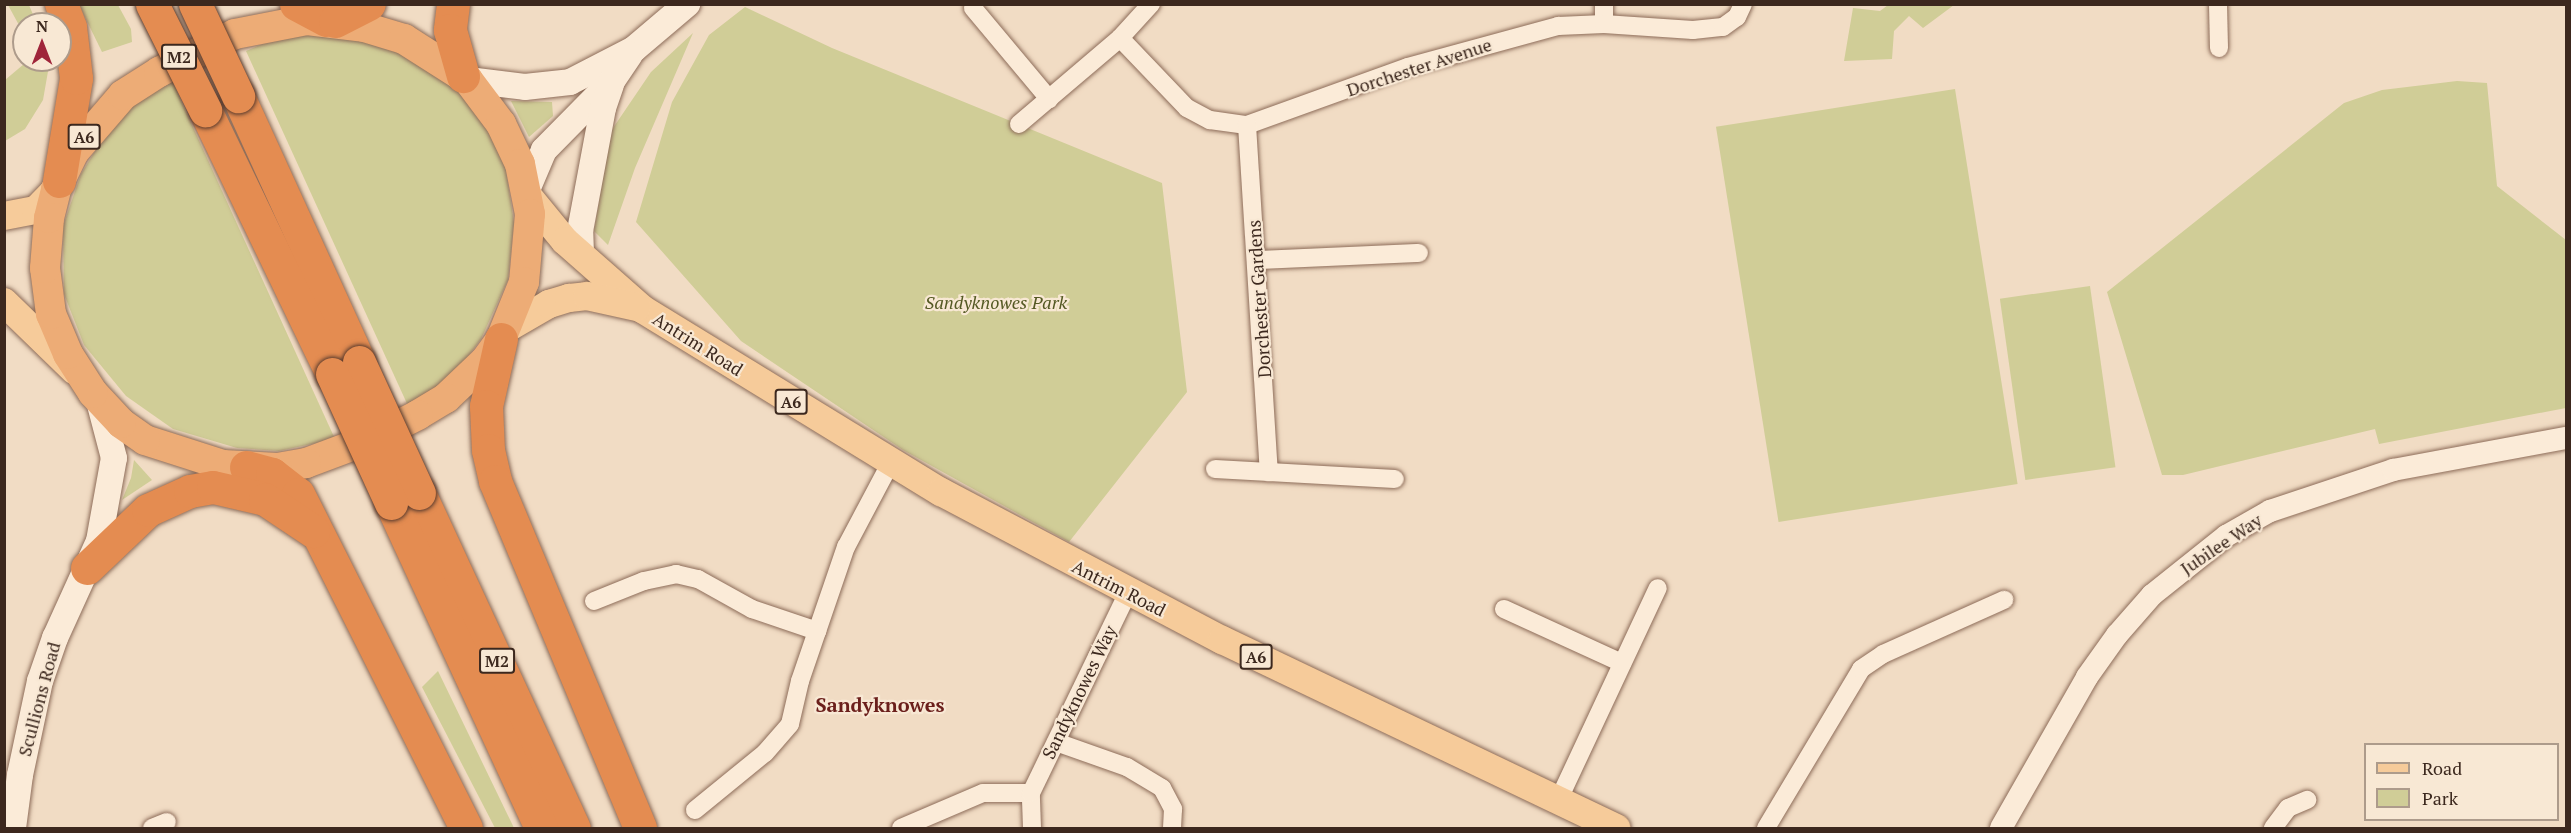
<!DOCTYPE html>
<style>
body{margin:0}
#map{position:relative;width:2571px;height:833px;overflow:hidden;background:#f1dcc4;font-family:"PT Serif",serif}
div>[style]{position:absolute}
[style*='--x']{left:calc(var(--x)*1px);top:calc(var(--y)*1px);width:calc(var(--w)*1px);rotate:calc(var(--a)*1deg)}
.green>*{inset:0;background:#d0cd97;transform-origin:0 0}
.roads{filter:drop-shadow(0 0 2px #8d6c59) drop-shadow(0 0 2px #8d6c59)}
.minor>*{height:18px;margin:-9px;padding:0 9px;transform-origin:9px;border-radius:9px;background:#fbebd8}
.tertiary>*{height:22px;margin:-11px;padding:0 11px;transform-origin:11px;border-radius:11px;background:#fbebd8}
.secondary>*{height:26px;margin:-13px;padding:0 13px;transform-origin:13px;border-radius:13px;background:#fbebd8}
.primary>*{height:28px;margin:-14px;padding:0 14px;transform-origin:14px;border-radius:14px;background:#f6cb9a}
.trunk>*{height:30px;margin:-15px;padding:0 15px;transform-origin:15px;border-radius:15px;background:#edac76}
.motorway>*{height:33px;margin:-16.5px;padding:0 16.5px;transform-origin:16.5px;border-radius:16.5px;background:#e48c51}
.bridges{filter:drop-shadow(0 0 2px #5a3b2d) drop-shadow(0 0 2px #5a3b2d)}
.motorway-bridge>*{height:33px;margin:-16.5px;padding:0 16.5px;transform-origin:16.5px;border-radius:16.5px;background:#e48c51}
span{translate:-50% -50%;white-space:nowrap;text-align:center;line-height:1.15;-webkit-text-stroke:4.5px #f8e8d4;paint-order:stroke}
.shield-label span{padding:2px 4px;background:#f8e8d4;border:2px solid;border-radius:4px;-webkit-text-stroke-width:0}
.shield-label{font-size:16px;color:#3c281e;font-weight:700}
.street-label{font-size:18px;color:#3c281e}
.park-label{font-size:18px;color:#545923;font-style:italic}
.neighbourhood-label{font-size:20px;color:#6b1f1b;font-weight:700}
.frame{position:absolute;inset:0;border:6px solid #3c281e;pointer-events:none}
.legend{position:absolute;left:2364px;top:743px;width:195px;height:78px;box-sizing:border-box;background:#f8e8d4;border:2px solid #ad9b8b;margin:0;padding:8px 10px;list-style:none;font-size:18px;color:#3c281e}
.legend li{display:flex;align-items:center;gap:12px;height:30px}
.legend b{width:30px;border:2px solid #ad9b8b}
.north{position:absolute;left:12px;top:12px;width:60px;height:60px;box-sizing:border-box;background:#f8e8d4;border:2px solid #ad9b8b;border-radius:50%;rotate:0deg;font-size:16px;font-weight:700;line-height:24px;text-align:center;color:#3c281e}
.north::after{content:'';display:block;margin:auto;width:21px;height:27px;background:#9f253a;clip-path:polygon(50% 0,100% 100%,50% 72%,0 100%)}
</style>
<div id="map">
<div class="green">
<div style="clip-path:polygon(8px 5px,29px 5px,37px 24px,24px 24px,24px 60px,50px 60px,43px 100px,25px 129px,5px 141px,5px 80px,24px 64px,20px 27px)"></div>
<div style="clip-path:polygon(79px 5px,118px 5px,131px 29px,132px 42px,102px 52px)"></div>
<div style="clip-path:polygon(1888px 5px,1954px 5px,1923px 28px,1909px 16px,1894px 31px,1892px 59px,1844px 61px,1853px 8px,1880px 11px)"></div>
<div style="clip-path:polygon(745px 7px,832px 48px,1162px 183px,1187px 392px,1069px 542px,903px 450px,741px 341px,636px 222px,672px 102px,709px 35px)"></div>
<div style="clip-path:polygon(693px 33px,635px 168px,608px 245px,594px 231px,611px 131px,651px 72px)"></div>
<div style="clip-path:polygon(325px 34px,376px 43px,427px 63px,478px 108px,504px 157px,514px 223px,508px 280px,481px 339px,455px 374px,409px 408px,246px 51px,279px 37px)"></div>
<div style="clip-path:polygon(172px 81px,335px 439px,279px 451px,237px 448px,173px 429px,126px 396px,84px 345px,64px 294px,63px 226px,81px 174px,108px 130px,140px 97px)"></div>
<div style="clip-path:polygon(2457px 81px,2487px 83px,2497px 186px,2566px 240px,2566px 408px,2379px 444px,2375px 429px,2183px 475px,2162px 475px,2107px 292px,2344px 103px,2382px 90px)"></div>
<div style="left:1955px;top:89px;width:400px;height:242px;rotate:81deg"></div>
<div style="clip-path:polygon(511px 101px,552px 102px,553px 116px,529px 137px)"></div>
<div style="left:2090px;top:286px;width:183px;height:91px;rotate:82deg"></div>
<div style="clip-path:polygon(134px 460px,152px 480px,122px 500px,131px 478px)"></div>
<div style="clip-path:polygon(438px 671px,514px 828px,495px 828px,422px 687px)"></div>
</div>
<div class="roads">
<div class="minor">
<div style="--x:1604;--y:4;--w:20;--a:90"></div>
<div style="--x:2218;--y:4;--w:44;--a:88.7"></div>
<div style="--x:973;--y:8;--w:119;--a:50.1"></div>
<div style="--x:1120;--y:38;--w:97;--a:46.3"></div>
<div style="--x:1187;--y:108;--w:26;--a:28"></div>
<div style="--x:1210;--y:120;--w:37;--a:8"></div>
<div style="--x:1247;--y:125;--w:171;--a:-19.8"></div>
<div style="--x:1408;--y:67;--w:156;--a:-15.3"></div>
<div style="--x:1558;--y:26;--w:46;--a:-2.5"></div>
<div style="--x:1604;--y:24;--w:89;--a:3.9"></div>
<div style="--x:1693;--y:30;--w:30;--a:-6"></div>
<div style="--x:1723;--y:27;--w:17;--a:-36"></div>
<div style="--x:1737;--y:17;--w:14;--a:-65"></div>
<div style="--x:1019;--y:124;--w:133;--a:-40.4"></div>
<div style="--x:1120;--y:38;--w:46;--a:-47.6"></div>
<div style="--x:1247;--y:125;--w:348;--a:86.4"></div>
<div style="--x:1257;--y:260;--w:162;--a:-2.5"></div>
<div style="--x:1215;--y:469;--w:180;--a:3.2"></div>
<div style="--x:594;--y:601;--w:54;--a:-21.8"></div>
<div style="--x:644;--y:581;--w:33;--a:-12"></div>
<div style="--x:676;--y:574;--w:23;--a:13"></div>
<div style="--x:698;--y:579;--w:62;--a:29.1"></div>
<div style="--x:752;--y:609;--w:69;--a:18.7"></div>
<div style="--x:1504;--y:609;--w:130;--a:24.6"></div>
<div style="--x:1056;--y:742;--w:75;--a:19.4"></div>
<div style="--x:1127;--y:767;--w:41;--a:31"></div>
<div style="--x:1162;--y:788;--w:24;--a:62"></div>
<div style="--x:1173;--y:809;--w:19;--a:93"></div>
<div style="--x:1558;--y:801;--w:235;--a:-64.9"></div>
<div style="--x:695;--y:810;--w:90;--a:-39.2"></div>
<div style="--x:765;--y:753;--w:38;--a:-49"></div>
<div style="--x:790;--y:724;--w:44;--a:-76.9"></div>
<div style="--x:800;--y:681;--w:142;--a:-71.1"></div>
<div style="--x:846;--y:547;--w:96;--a:-62.1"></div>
<div style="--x:152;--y:828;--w:16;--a:-22"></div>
<div style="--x:901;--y:828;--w:89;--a:-23.1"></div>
<div style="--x:983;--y:793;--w:48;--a:0"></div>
<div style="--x:1032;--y:828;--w:35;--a:-92"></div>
<div style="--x:1031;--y:793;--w:223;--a:-64.2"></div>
<div style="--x:1766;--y:828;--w:185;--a:-59.1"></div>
<div style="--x:1861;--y:669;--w:27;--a:-34"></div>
<div style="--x:1883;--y:654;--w:133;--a:-24.1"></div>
<div style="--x:2273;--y:828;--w:25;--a:-53"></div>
<div style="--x:2288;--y:808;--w:21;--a:-23"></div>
</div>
<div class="tertiary">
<div style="--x:2001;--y:828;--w:174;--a:-60.3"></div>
<div style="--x:2087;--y:677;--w:52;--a:-54.5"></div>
<div style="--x:2117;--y:635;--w:53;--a:-48.8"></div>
<div style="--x:2152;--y:595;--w:95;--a:-38.6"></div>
<div style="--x:2226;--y:536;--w:51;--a:-29.6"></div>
<div style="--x:2270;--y:511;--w:130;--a:-18.4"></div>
<div style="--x:2393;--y:470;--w:176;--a:-10.5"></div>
</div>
<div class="secondary">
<div style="--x:468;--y:80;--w:57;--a:7"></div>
<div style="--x:525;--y:87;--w:45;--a:-6.3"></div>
<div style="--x:570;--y:82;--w:72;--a:-27.3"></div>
<div style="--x:634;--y:49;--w:70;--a:-40.3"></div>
<div style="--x:527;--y:190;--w:43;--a:-67"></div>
<div style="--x:544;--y:150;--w:97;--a:-45.4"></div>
<div style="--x:612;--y:81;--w:32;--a:-56"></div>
<div style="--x:581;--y:254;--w:23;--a:-92"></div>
<div style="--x:580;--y:231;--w:125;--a:-79.4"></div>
<div style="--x:603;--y:108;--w:24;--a:-71"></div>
<div style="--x:13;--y:828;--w:53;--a:-82.5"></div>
<div style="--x:20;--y:775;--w:96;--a:-78"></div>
<div style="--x:40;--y:681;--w:46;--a:-70.8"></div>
<div style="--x:55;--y:638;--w:107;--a:-65.6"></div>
<div style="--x:99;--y:541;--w:84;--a:-79.8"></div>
<div style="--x:114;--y:458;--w:59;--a:-104.7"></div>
</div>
<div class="primary">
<div style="--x:528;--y:196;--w:58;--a:50.6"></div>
<div style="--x:565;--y:241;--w:103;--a:41.4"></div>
<div style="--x:642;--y:309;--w:351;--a:31.5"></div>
<div style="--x:941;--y:492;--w:318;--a:27.8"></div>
<div style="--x:1222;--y:640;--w:437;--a:25.5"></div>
<div style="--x:4;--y:216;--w:33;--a:-11"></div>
<div style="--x:36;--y:210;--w:29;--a:-46"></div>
<div style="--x:4;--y:302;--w:98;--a:44.2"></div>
<div style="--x:506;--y:329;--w:50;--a:-30.2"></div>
<div style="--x:549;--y:304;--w:21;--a:-17"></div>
<div style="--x:569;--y:298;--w:18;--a:-6"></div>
<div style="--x:587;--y:296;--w:51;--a:12.4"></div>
</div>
<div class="trunk">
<div style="--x:307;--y:20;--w:57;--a:7"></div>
<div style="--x:364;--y:27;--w:42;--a:16.7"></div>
<div style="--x:404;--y:39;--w:76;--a:32.6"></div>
<div style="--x:468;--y:80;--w:55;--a:53.1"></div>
<div style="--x:501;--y:124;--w:44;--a:64.6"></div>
<div style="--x:520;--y:164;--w:51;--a:78.7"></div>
<div style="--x:530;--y:214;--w:68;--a:95"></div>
<div style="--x:524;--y:282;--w:61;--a:112"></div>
<div style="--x:501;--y:339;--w:27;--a:126"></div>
<div style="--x:485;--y:361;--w:54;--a:136.5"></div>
<div style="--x:446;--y:398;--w:33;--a:149"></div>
<div style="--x:418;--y:415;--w:51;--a:152.9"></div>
<div style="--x:373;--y:438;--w:72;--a:159.5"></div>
<div style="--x:306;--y:463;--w:29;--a:170"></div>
<div style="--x:277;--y:468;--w:54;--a:-176.8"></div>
<div style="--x:223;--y:465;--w:82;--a:-162.2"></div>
<div style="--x:145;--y:440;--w:29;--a:-145"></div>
<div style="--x:121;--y:423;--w:41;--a:-133"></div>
<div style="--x:93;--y:393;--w:46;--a:-122.7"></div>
<div style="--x:68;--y:354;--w:43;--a:-113"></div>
<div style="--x:51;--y:314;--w:46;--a:-97.4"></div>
<div style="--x:45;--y:268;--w:50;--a:-85.4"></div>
<div style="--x:49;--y:218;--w:30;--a:-76"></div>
<div style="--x:56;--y:189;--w:41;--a:-64.1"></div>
<div style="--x:74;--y:152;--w:75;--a:-49.3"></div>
<div style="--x:123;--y:95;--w:43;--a:-32.6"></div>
<div style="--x:159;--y:72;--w:85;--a:-26.6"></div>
<div style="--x:235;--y:34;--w:73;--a:-11"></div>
</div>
<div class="motorway">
<div style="--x:296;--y:4;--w:34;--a:28"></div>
<div style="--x:453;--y:4;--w:26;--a:97"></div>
<div style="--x:450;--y:30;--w:48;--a:74.2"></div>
<div style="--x:335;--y:21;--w:38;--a:-27"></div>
<div style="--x:238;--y:96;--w:292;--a:65.5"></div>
<div style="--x:205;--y:110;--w:293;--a:64.3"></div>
<div style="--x:59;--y:181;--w:104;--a:-80.6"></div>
<div style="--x:76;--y:78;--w:51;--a:-96.7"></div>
<div style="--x:70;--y:27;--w:25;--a:-111"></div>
<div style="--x:501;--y:339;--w:69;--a:102.6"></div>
<div style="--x:486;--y:406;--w:44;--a:87.4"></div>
<div style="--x:488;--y:450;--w:32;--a:77"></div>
<div style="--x:495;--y:481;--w:376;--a:67.3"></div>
<div style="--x:246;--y:467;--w:27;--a:15"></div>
<div style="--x:272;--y:474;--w:33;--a:38"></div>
<div style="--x:298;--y:494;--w:374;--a:63.3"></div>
<div style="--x:419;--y:493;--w:369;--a:65.2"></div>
<div style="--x:391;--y:503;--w:358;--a:65.2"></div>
<div style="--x:87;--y:568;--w:84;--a:-43.6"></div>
<div style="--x:148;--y:510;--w:46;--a:-24.3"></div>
<div style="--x:190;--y:491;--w:23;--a:-10"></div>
<div style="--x:213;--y:487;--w:53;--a:13"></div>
<div style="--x:265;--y:499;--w:58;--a:33.7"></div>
</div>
</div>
<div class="bridges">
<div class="motorway-bridge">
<div style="--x:152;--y:4;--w:119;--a:63.4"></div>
<div style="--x:195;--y:4;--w:102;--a:64.9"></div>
<div style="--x:359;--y:362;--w:144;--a:65.4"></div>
<div style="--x:332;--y:374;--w:142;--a:65.4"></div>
</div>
</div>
<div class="shield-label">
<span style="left:179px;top:57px">M2</span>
<span style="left:84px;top:137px">A6</span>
<span style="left:791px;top:402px">A6</span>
<span style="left:1256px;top:657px">A6</span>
<span style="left:497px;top:661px">M2</span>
</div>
<div class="street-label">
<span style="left:1419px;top:67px;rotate:-18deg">Dorchester Avenue</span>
<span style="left:1259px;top:299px;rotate:-94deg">Dorchester Gardens</span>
<span style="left:698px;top:344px;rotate:32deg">Antrim Road</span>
<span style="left:2221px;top:544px;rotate:-34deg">Jubilee Way</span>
<span style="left:1119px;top:588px;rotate:27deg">Antrim Road</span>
<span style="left:1079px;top:692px;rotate:-64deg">Sandyknowes Way</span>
<span style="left:39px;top:699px;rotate:-75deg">Scullions Road</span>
</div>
<div class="park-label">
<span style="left:996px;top:302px">Sandyknowes Park</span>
</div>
<div class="neighbourhood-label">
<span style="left:880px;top:704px">Sandyknowes</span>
</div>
<div class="frame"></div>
<ul class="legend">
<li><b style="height:8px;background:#f6cb9a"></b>Road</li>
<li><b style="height:16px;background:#d0cd97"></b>Park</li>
</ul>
<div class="north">N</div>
</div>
